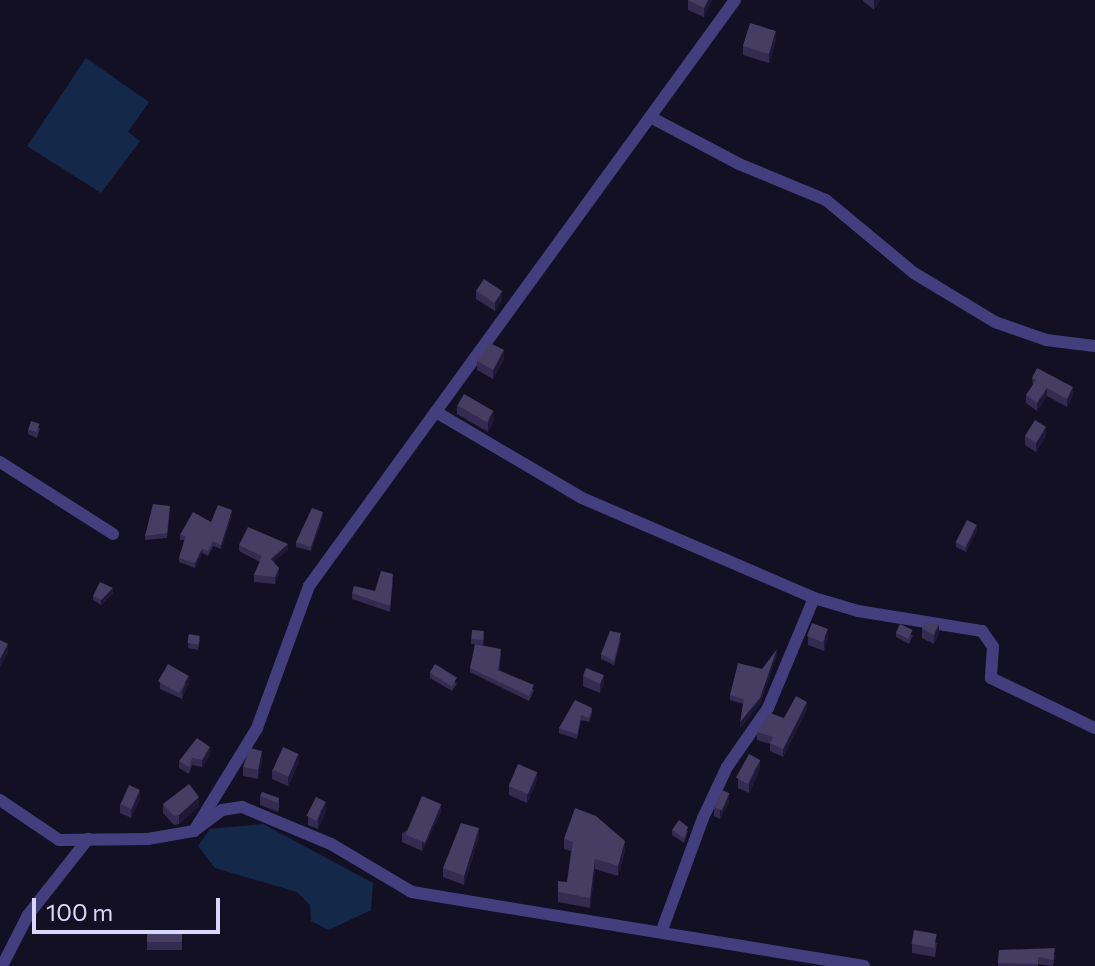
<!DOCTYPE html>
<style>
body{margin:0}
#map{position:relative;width:1095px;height:966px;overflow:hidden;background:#141024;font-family:Commissioner,sans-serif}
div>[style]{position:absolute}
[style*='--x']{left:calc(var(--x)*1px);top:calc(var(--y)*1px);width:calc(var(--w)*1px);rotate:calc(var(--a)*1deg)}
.water>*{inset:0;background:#14284a}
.street>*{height:12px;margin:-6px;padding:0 6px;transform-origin:6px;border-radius:6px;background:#433f7f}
.wall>*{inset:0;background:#332b50;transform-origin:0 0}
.shaded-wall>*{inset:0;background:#1f1837}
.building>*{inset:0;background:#453d62;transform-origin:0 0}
span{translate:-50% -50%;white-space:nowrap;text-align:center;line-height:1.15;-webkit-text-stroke:7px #141024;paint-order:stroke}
.scale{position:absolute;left:32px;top:898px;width:188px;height:36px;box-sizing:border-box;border:4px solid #dbd6fc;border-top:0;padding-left:10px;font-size:24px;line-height:28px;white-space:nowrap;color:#dbd6fc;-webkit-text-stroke:6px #141024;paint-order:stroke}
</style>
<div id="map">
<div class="water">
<div style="clip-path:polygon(86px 58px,149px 102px,128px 132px,140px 141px,101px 193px,27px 146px)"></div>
<div style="clip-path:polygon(263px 824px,373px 883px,371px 910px,329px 930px,311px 921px,310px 905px,297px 892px,215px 868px,198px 846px,210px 829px)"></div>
</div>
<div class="street">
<div style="--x:654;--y:119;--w:96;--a:27.9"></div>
<div style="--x:739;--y:164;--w:94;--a:22.5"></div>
<div style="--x:826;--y:200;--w:114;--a:39.7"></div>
<div style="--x:914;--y:273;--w:95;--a:31.2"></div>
<div style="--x:995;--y:322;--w:54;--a:19.4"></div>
<div style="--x:1046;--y:340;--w:49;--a:7"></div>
<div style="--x:436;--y:412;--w:169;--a:30.5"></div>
<div style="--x:582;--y:498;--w:253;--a:23.3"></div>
<div style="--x:814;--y:598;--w:46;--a:16.5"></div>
<div style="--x:858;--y:611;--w:126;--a:9.2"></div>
<div style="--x:982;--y:631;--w:19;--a:55"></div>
<div style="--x:993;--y:647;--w:31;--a:94"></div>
<div style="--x:991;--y:678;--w:115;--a:25.7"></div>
<div style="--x:0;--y:462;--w:134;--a:32.5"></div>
<div style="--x:0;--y:800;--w:71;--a:34.1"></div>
<div style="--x:59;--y:840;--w:89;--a:-0.6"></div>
<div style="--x:148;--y:839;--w:47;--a:-9.9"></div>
<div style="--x:194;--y:831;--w:35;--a:-37"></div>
<div style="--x:222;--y:810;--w:20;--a:-9"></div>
<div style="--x:242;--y:807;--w:96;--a:22.6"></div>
<div style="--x:331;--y:844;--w:94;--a:30.7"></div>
<div style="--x:412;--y:892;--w:458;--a:9.3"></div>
<div style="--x:194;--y:831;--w:121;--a:-58.5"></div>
<div style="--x:257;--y:728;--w:151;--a:-69.9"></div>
<div style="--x:309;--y:586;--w:724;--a:-53.98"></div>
<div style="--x:662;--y:930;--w:119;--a:-69.9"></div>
<div style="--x:703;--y:818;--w:56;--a:-64.8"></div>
<div style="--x:727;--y:767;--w:72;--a:-55.2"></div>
<div style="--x:768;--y:708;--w:119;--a:-67.3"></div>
<div style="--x:2;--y:966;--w:57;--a:-63"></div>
<div style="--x:28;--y:915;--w:97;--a:-51.7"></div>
</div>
<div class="wall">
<div style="clip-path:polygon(688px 0,712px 0,704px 17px,688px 10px)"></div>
<div style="clip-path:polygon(863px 0,880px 0,874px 10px,863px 1px)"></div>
<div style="clip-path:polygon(776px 40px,769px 63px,743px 55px,743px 46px)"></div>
<div style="clip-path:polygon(476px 290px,502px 300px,495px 311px,476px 299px)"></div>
<div style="clip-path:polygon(504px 359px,493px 379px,477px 370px,477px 361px)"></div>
<div style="clip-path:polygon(1032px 378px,1073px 395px,1067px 407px,1047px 396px,1037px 411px,1026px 403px,1026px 395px,1033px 386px)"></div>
<div style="clip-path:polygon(457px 405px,494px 420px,488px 432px,457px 414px)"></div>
<div style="clip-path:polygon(40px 428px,37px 438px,28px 434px,28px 430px)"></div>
<div style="clip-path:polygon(1025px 436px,1046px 436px,1036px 452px,1025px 445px)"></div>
<div style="clip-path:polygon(170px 506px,167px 538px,145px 540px,145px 536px)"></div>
<div style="clip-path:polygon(232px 515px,221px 549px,213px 546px,208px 556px,202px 553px,195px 568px,179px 562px,179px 558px,184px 540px,180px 540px,180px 535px)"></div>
<div style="clip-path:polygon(323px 517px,311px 551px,296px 547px,296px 542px)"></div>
<div style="clip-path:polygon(977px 530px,966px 552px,956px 547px,956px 542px)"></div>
<div style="clip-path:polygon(239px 545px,288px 550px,274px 562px,279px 574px,275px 584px,254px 582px,254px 575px,260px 562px,239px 551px)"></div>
<div style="clip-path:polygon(393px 580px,390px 612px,352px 599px,352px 593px,375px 591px)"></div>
<div style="clip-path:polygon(113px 593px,101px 605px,93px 600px,93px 596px)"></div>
<div style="clip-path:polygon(922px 629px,939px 633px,934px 644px,922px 638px)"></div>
<div style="clip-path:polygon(896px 633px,913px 635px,909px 644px,896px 637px)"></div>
<div style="clip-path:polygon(189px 634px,200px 640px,198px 650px,188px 648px)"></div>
<div style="clip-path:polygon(484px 636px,483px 645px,471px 644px,471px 639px)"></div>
<div style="clip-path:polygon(808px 636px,828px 638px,824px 651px,808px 645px)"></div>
<div style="clip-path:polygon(621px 638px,614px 665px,601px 659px,601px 654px)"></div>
<div style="clip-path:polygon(501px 653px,499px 670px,534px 690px,529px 701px,470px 672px,470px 668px)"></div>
<div style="clip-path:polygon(777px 654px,760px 704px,740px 728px,743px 704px,730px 700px,730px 695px,762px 669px)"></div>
<div style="clip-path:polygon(430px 673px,457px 683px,452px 691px,430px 678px)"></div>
<div style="clip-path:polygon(583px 676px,604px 684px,600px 693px,583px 686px)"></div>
<div style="clip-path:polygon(160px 682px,189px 683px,182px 699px,160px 689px)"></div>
<div style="clip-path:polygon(592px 708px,592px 713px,589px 722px,581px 720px,577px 739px,559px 733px,559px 728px)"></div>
<div style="clip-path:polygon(807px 709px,783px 757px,770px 751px,770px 744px,757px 740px,757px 732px,784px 718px)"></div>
<div style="clip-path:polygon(210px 755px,202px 767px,192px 765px,189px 774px,179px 768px,179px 761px)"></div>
<div style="clip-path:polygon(262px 760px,258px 779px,243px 776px,243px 767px)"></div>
<div style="clip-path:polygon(299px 763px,288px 786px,272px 779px,272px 770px)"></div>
<div style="clip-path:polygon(760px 769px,749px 793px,738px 788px,738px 779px)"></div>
<div style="clip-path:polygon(537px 781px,527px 803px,509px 795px,509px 786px)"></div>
<div style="clip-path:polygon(260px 796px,279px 798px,279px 807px,278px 812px,260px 805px)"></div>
<div style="clip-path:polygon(140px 799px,131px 818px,120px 813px,120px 804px)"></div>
<div style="clip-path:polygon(729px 802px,720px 819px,714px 816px,714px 807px)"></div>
<div style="clip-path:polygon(163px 804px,199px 806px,179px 824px,174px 825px,163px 813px)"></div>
<div style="clip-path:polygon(326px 811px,318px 829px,308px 825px,308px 816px)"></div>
<div style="clip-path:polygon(441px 812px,422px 851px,402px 842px,402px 833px)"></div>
<div style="clip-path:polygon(672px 830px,688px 831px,684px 843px,672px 835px)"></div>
<div style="clip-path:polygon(479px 837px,464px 885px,443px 877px,443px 868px)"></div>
<div style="clip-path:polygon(564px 839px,625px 851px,618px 876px,595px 869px,590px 908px,558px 902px,558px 892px,567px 882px,571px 851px,564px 849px)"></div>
<div style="left:182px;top:930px;width:20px;height:35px;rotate:90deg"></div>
<div style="clip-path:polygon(937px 943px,935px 957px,912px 953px,912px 944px)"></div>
<div style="clip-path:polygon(999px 950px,1055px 955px,1053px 966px,1038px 964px,1038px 966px,998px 966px)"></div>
</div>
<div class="shaded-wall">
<div style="clip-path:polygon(708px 0,712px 0,704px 17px,704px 8px)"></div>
<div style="clip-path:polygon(874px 0,880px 0,874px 10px)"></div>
<div style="clip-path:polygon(776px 31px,776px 40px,769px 63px,769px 54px)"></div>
<div style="clip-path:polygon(502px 291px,502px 300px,495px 311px,495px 302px)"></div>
<div style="clip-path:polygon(504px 350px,504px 359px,493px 379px,493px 370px)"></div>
<div style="clip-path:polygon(1073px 387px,1073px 395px,1067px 407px,1067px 399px)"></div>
<div style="clip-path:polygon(1047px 388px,1047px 396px,1037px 411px,1037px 403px)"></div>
<div style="clip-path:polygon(494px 411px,494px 420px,488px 432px,488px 423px)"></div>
<div style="clip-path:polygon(1046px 427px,1046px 436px,1036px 452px,1036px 443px)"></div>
<div style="clip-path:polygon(232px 510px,232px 515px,221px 549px,221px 545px)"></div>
<div style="clip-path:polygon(323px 512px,323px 517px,311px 551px,311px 547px)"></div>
<div style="clip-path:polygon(977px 525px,977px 530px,966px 552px,966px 547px)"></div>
<div style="clip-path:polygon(288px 544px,288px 550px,271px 565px,271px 559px)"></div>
<div style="clip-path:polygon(202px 549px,202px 553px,195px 568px,195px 563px)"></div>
<div style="clip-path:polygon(279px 568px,279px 574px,275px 584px,275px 577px)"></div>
<div style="clip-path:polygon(113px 588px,113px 593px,101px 605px,101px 600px)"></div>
<div style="clip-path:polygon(939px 624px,939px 633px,934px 644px,934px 635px)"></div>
<div style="clip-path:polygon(828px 629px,828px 638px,824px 651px,824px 642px)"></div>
<div style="clip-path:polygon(8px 644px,8px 653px,0 668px,0 659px)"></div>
<div style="clip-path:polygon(777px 649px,777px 654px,760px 704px,740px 728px,740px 722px)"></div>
<div style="clip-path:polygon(604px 675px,604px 684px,600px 693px,600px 684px)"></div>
<div style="clip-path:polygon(189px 676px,189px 683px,182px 699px,182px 692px)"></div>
<div style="clip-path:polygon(807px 702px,807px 709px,783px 757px,783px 749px)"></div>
<div style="clip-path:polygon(210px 747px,210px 755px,202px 767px,202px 760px)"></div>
<div style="clip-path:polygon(262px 751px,262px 760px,258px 779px,258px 770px)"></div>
<div style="clip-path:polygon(299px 754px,299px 763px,288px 786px,288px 777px)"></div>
<div style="clip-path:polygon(760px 760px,760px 769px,749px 793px,749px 784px)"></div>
<div style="clip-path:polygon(537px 772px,537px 781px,527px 803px,527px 794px)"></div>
<div style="clip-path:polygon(140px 790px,140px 799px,131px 818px,131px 809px)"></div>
<div style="clip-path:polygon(729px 793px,729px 802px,720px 819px,720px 810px)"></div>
<div style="clip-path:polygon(199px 797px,199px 806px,179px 824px,179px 815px)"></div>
<div style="clip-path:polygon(326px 802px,326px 811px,318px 829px,318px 820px)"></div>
<div style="clip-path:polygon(441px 804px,441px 812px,422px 851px,422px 843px)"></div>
<div style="clip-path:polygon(479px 828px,479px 837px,464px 885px,464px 876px)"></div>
<div style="clip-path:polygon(625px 841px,625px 851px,618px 876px,618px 866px)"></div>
<div style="clip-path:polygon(595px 859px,595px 869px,590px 908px,590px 898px)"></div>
</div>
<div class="building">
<div style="clip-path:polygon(688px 0,708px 0,704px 8px)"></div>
<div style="left:750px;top:23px;width:27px;height:24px;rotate:17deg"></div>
<div style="left:484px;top:279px;width:22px;height:14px;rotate:34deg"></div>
<div style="clip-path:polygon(490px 343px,504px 350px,493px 370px,477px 361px)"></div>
<div style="clip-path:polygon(1037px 368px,1073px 387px,1067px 399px,1047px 388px,1037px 403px,1026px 395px,1036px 380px,1032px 378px)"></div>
<div style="left:464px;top:394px;width:34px;height:13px;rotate:30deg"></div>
<div style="left:1035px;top:420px;width:13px;height:19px;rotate:32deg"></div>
<div style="left:31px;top:421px;width:9px;height:9px;rotate:18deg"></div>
<div style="clip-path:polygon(153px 504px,170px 506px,167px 533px,145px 536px)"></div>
<div style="clip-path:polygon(218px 505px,232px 510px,221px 545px,213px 541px,208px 551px,202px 549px,195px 563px,179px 558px,186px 536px,180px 535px,193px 512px,211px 522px)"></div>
<div style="clip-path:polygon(312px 508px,323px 512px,311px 547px,296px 542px)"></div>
<div style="left:967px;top:520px;width:11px;height:25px;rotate:27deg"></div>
<div style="clip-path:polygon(248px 527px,288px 544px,271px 559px,279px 568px,275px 577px,254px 575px,262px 556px,239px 545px)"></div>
<div style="clip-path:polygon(381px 571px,393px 574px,390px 606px,352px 593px,354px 586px,375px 591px)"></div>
<div style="clip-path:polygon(100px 582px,113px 588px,101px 600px,93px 596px)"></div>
<div style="clip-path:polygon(925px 622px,939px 624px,934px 635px,922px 629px)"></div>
<div style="left:812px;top:623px;width:17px;height:14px;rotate:21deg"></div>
<div style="left:900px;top:624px;width:14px;height:10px;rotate:25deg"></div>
<div style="left:472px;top:630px;width:12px;height:9px;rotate:5deg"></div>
<div style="clip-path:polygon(610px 631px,621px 633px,614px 661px,601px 654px)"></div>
<div style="left:189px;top:634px;width:11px;height:9px;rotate:10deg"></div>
<div style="clip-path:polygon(0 640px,8px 644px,0 659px)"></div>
<div style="clip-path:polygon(475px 644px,501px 649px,498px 670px,534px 685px,529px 696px,470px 668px)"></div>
<div style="clip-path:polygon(777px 649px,760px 698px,740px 722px,744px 699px,730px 695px,738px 663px,762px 669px)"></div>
<div style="left:168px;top:664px;width:24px;height:20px;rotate:30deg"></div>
<div style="left:435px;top:664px;width:26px;height:10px;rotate:32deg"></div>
<div style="clip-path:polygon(586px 668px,604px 675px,600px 684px,583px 676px)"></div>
<div style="clip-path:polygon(796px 696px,807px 702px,783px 749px,770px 743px,773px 737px,757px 732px,770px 713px,784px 718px)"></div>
<div style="clip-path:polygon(575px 700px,592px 708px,589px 718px,581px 715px,577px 734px,559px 728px)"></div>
<div style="clip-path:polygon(197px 738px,210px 747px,202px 760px,192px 758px,189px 767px,179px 761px)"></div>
<div style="left:283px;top:747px;width:17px;height:25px;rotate:24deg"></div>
<div style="clip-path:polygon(250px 748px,262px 751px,258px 770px,243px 767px)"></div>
<div style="left:749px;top:754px;width:13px;height:27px;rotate:29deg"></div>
<div style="left:518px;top:764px;width:21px;height:24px;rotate:23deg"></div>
<div style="clip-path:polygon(189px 784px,199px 797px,179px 815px,174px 816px,163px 804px)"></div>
<div style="left:129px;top:785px;width:12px;height:21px;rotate:24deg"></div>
<div style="left:722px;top:790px;width:8px;height:19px;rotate:23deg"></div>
<div style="clip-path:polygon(262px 792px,279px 798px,278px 803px,260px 796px)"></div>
<div style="left:422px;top:796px;width:21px;height:42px;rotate:23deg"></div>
<div style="left:316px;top:797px;width:11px;height:21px;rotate:27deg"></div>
<div style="clip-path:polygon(575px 808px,596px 816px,625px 841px,618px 866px,595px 859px,590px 898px,558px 892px,558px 881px,567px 882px,573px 842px,564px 839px)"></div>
<div style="clip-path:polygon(679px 820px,688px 827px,684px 838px,672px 830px)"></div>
<div style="clip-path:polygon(461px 823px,479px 828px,464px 876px,443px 868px)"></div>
<div style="left:182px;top:930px;width:12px;height:35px;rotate:90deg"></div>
<div style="left:914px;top:930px;width:23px;height:14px;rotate:10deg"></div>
<div style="clip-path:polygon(1055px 948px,1053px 960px,1038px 957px,1038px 964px,998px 963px,999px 950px)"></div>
</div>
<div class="scale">100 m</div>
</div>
